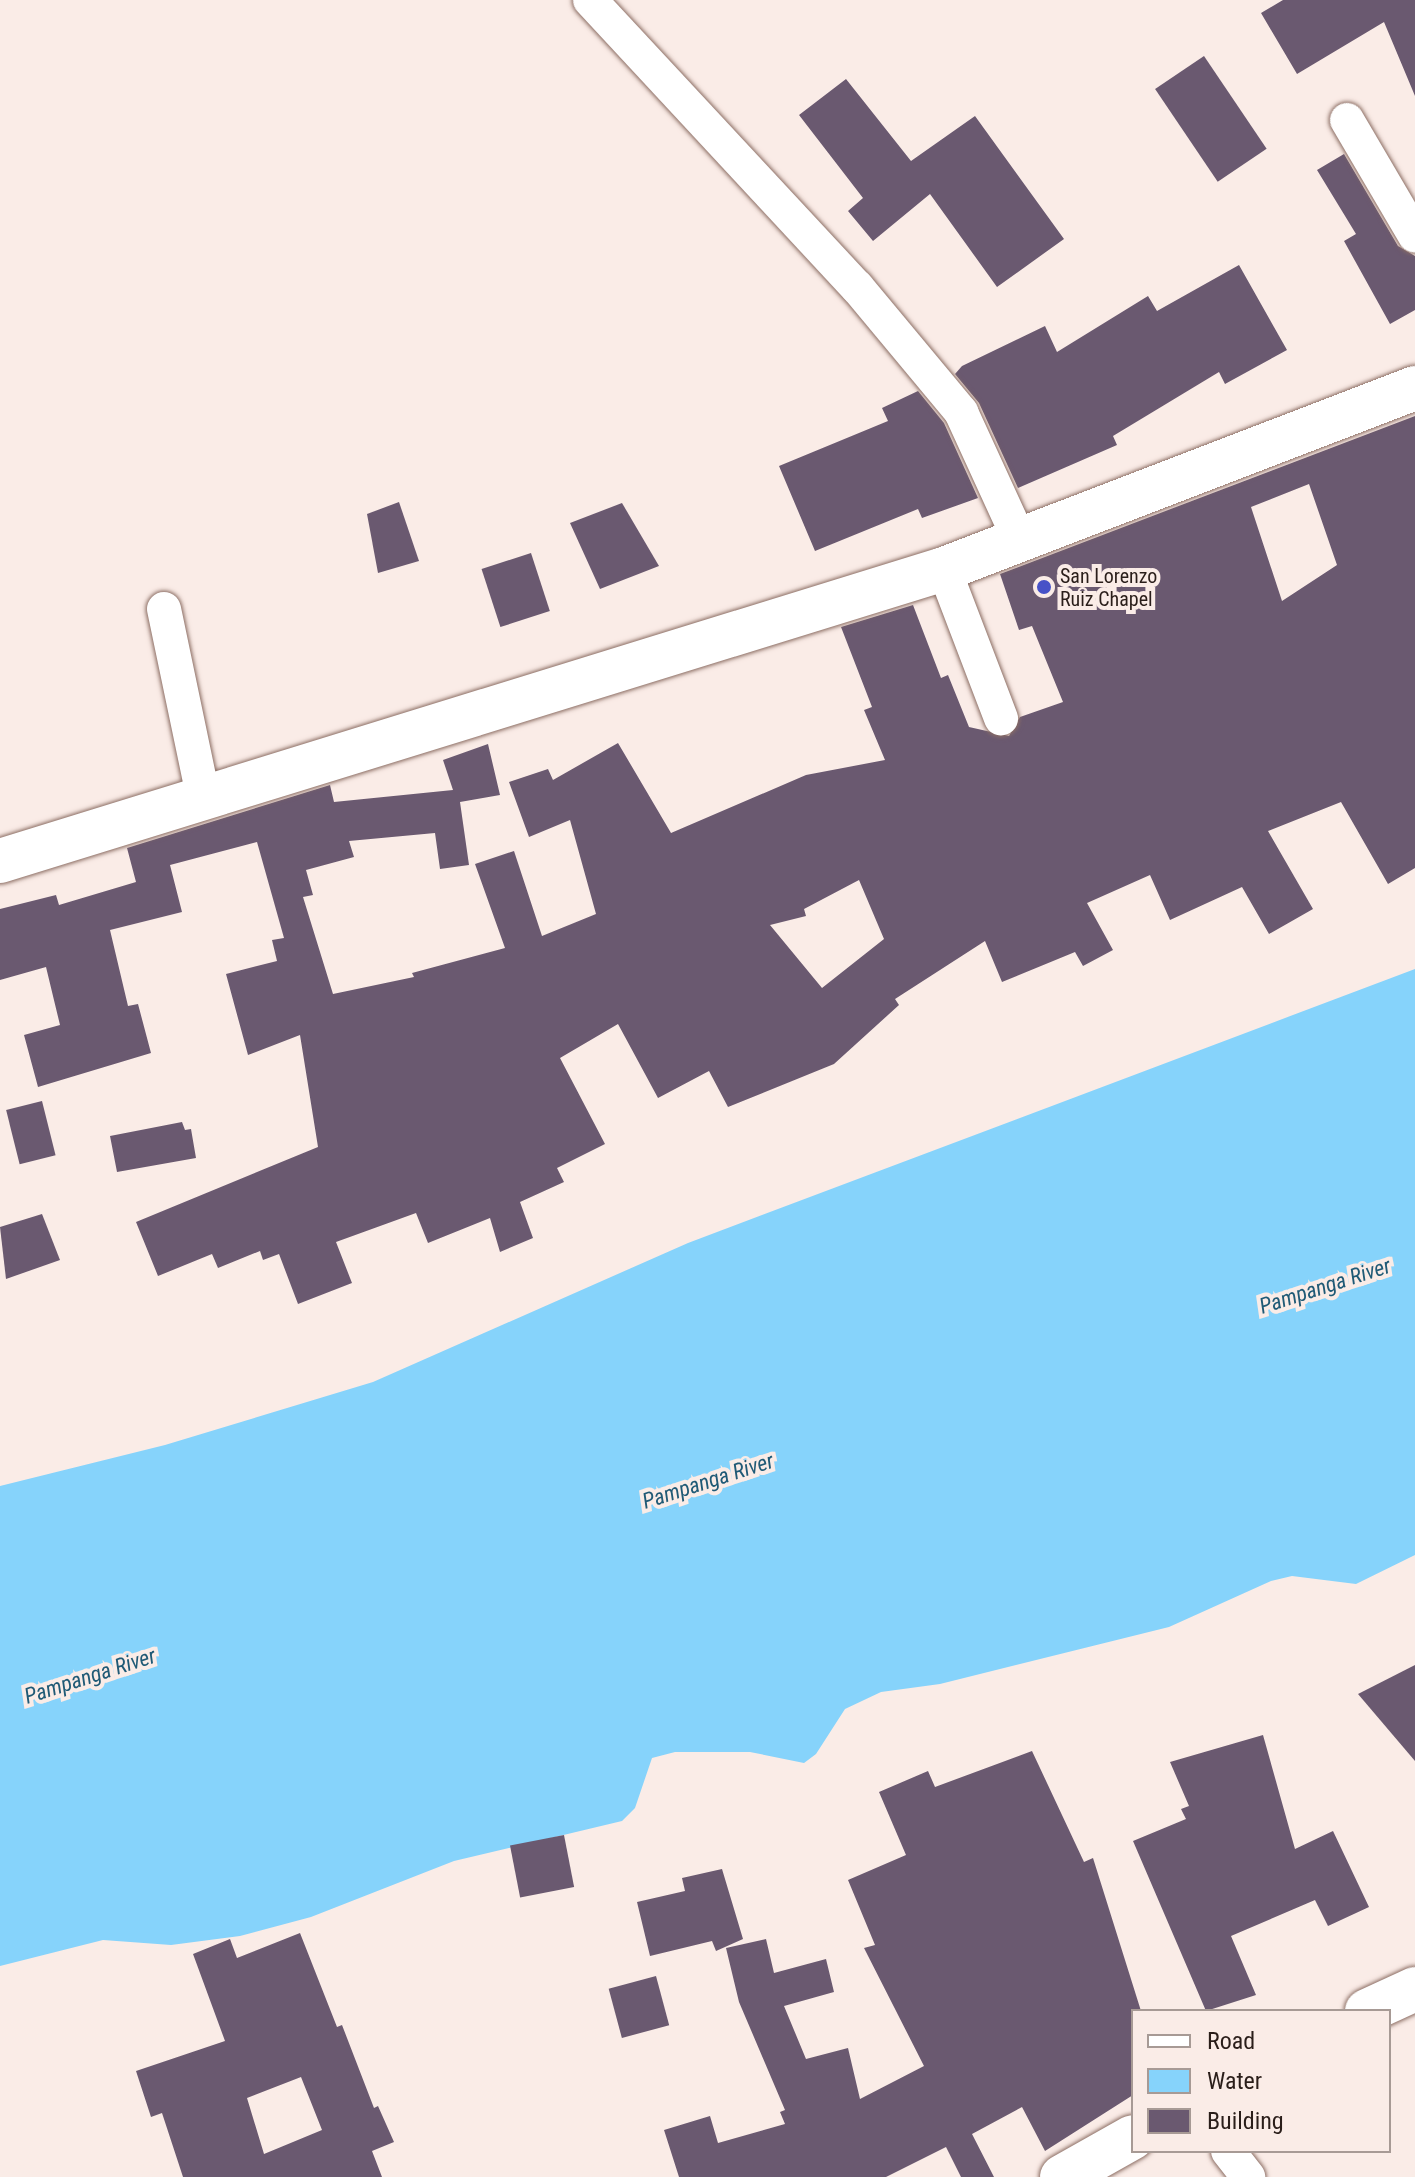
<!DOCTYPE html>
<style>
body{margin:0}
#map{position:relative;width:1415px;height:2177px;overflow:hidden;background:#faece7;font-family:"Roboto Condensed",sans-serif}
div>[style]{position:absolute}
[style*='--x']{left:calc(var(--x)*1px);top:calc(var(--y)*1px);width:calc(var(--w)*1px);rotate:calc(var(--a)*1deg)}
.water>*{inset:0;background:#86d3fb}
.building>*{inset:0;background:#6a5970;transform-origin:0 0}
.roads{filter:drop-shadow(0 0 2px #8c6e64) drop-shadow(0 0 2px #8c6e64)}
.minor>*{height:34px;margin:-17px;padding:0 17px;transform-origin:17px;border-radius:17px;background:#fff}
.tertiary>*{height:44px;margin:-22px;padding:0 22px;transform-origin:22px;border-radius:22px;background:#fff}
.dots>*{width:22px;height:22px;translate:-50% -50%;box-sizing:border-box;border:4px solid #faece7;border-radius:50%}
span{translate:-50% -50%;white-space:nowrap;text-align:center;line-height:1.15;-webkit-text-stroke:8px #faece7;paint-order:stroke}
.poi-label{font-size:20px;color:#2a1e1a}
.left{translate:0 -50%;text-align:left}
.water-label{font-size:22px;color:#205a76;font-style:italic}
.legend{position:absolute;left:1131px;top:2009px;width:260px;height:144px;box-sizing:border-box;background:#faece7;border:2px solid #a79a95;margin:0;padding:10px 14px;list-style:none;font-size:24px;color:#2a1e1a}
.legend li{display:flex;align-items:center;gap:16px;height:40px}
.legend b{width:40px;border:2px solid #a79a95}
</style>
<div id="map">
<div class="water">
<div style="clip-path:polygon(1415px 969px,1415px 1555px,1356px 1584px,1292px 1576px,1271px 1581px,1169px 1627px,940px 1684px,881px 1692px,845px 1709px,816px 1754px,804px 1763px,750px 1752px,675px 1752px,652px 1758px,635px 1808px,622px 1821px,454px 1861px,311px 1917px,240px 1936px,171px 1945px,103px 1940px,0 1966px,0 1486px,165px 1445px,373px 1382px,688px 1243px)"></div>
</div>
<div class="building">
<div style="clip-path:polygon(1283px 0,1415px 0,1415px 96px,1384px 22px,1297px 74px,1261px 13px)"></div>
<div style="left:1204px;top:56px;width:112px;height:59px;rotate:56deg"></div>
<div style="clip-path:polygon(846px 79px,911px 161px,975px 116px,1064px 239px,997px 287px,930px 194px,873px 241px,848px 211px,863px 198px,799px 115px)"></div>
<div style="clip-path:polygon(1344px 154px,1398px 246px,1415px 256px,1415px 310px,1390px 324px,1344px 241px,1356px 234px,1317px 170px)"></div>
<div style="clip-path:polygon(1239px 265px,1287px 350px,1225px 384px,1219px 372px,1113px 436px,1117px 445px,1018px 488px,979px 403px,955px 374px,962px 366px,1045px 326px,1057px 352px,1148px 296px,1157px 311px)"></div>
<div style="clip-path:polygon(918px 391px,944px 423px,978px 498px,922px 518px,918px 509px,815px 551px,779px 466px,888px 421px,882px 408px)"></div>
<div style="clip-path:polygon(evenodd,1415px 416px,1415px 868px,1388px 884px,1341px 802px,1268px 831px,1313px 909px,1269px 934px,1242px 887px,1170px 920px,1150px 875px,1087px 903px,1113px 950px,1083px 966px,1075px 952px,1002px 982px,985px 941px,895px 999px,899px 1005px,834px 1064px,728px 1107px,709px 1071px,658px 1098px,618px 1024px,560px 1058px,605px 1144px,557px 1168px,564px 1182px,520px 1202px,533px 1238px,500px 1252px,490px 1218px,428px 1243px,416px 1213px,336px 1242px,352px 1283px,298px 1304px,279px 1254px,263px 1260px,260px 1251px,218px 1268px,212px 1254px,158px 1276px,136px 1222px,318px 1147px,300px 1035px,248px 1055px,226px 974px,277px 961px,272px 940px,284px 938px,257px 842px,170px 865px,182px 912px,110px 930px,128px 1006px,138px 1004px,151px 1053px,38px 1087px,24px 1035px,60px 1025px,46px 967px,0 980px,0 909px,56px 895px,59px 905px,136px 882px,127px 848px,330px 785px,334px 802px,453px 790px,443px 760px,488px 744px,500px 795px,460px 802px,469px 865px,440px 869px,435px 833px,349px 841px,354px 857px,306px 870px,313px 895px,303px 897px,333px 994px,414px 977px,412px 973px,505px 948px,475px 864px,514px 851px,542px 936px,596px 914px,570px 820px,529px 837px,509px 782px,548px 769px,553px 780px,618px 743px,671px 833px,806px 775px,885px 760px,864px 710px,872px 707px,841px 627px,913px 605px,941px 678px,948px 675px,969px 727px,1009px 736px,1020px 717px,1063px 702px,1032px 626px,1019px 630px,1000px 574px,1415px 416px,1309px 484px,1337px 565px,1282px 601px,1251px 507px,1309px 484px,1415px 416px,859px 880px,884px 939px,822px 988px,770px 925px,806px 916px,804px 909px,859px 880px)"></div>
<div style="clip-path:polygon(399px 502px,419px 561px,378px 573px,367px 514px)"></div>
<div style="clip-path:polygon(622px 503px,659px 566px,600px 589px,570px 523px)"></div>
<div style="left:531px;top:553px;width:61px;height:52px;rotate:72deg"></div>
<div style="left:42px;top:1101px;width:56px;height:37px;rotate:76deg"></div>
<div style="clip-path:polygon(182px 1122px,185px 1130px,191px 1129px,196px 1158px,117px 1172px,110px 1136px)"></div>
<div style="clip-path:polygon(42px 1214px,60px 1260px,6px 1279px,0 1227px)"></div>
<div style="clip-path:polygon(1415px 1665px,1415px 1761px,1358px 1694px)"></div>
<div style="clip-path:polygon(1263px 1735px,1295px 1849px,1333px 1831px,1369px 1907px,1328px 1926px,1315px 1900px,1231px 1936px,1256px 1995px,1206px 2011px,1133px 1841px,1186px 1819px,1181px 1809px,1189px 1806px,1170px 1762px)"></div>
<div style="clip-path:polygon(1032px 1751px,1084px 1862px,1093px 1858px,1141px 2011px,1133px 2011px,1133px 2095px,1045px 2151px,1022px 2107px,972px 2134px,994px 2177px,961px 2177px,946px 2147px,886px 2177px,679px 2177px,664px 2130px,710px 2116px,718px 2143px,785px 2124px,780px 2112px,785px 2110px,739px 2002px,726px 1948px,766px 1939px,774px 1973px,826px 1959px,834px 1992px,784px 2006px,806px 2059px,848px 2048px,860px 2099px,924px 2066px,864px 1948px,875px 1945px,848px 1880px,906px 1855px,879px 1792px,928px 1771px,935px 1787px)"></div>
<div style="left:564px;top:1835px;width:53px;height:55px;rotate:79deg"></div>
<div style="clip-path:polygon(722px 1869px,743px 1939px,716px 1951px,712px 1941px,650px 1956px,637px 1902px,685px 1891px,682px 1878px)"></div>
<div style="clip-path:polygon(evenodd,300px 1933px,337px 2027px,342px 2025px,374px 2108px,378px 2106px,394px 2142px,372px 2151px,382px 2177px,183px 2177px,162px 2113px,151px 2117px,136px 2071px,225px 2041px,193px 1954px,230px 1939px,237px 1958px,300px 1933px,301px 2077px,322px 2130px,264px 2154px,247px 2098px,301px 2077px)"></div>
<div style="left:656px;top:1976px;width:51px;height:49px;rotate:75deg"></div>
</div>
<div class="roads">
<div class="minor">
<div style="--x:590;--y:0;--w:392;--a:47.1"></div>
<div style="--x:857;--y:287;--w:163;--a:50.2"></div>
<div style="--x:961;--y:412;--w:142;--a:65.4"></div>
<div style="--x:1347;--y:120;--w:134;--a:59.6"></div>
<div style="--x:944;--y:569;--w:160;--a:69.1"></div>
<div style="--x:164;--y:609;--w:191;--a:78.2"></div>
<div style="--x:1228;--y:2151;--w:33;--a:52"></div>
</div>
<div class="tertiary">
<div style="--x:0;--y:861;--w:988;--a:-17.19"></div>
<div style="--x:944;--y:569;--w:505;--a:-21.02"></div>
<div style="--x:1367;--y:2011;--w:53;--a:-24.6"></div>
<div style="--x:1062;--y:2177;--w:81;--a:-29.4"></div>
</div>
</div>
<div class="dots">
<div style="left:1044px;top:587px;background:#4752c7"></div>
</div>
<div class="poi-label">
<span class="left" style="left:1060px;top:588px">San Lorenzo<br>Ruiz Chapel</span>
</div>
<div class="water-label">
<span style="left:1325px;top:1286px;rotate:-18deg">Pampanga River</span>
<span style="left:708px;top:1481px;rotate:-18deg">Pampanga River</span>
<span style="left:90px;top:1676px;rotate:-18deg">Pampanga River</span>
</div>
<ul class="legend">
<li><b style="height:10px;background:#fff"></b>Road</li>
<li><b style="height:22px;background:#86d3fb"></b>Water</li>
<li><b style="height:22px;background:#6a5970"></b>Building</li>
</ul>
</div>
